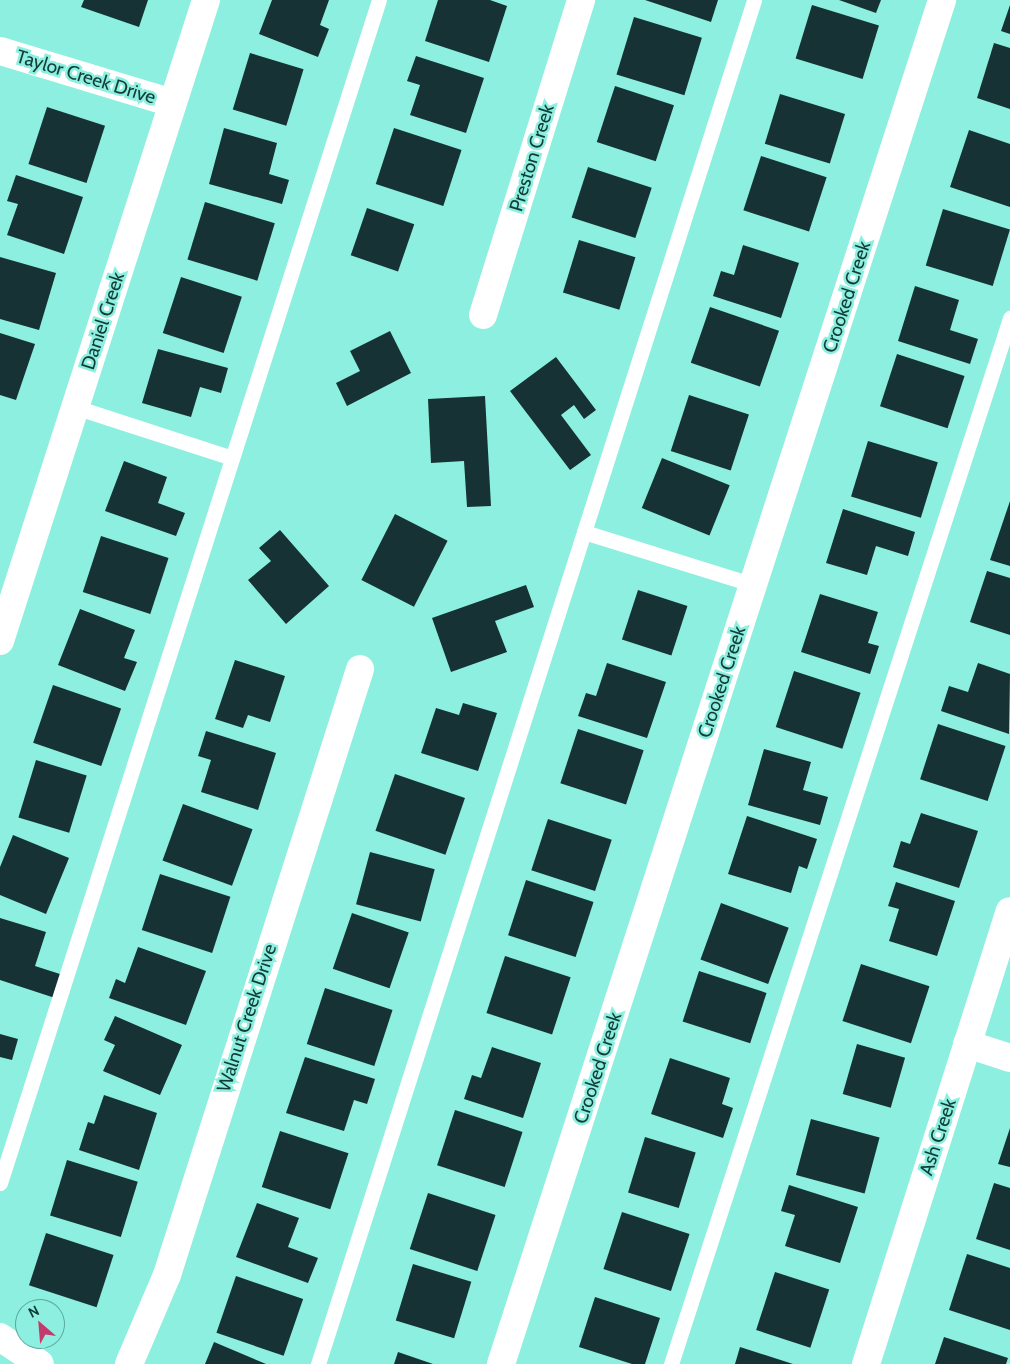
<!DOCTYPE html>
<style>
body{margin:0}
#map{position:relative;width:1010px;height:1364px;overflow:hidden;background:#8cefdf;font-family:Cabin,sans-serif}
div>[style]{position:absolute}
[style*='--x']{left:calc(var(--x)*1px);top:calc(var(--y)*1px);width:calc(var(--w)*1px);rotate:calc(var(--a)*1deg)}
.building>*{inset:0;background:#163234;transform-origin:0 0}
.service>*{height:15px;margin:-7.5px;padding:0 7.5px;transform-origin:7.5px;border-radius:7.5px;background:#fff}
.minor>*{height:28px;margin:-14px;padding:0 14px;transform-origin:14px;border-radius:14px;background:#fff}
span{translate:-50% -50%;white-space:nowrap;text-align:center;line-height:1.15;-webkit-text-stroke:5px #8cefdf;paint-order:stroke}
.street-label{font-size:19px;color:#123d37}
.north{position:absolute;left:15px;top:1299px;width:50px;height:50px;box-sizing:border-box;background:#8cefdf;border:1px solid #5ba89c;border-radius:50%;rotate:333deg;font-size:14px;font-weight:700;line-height:20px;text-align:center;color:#123d37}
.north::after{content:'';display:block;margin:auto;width:18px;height:22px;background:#c6396c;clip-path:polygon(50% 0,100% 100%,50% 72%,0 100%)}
</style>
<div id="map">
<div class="building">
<div style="clip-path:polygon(84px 0,148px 0,139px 27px,81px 7px)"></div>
<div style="clip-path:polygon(272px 0,329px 0,320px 25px,329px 29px,318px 57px,259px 34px)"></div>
<div style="clip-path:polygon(438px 0,490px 0,507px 6px,489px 62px,425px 41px)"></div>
<div style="clip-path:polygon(645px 0,718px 0,711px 22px)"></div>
<div style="clip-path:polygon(839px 0,881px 0,876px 13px)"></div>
<div style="left:812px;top:5px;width:70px;height:56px;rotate:17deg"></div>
<div style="clip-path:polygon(1010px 5px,1010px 34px,1001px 31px)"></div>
<div style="left:634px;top:17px;width:71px;height:60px;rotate:17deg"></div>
<div style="clip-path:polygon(994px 43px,1010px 48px,1010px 109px,977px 98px)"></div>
<div style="left:250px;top:53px;width:56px;height:59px;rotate:17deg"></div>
<div style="clip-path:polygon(416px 56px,484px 78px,466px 133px,410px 115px,420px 85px,407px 81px)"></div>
<div style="left:615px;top:86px;width:62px;height:59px;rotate:18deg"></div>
<div style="left:780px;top:94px;width:68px;height:52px;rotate:17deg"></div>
<div style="left:47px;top:107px;width:61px;height:60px;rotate:18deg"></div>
<div style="clip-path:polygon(224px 128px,277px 143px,269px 174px,289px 180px,282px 204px,209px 184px)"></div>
<div style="left:394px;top:128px;width:71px;height:59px;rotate:18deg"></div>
<div style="clip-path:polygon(969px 130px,1010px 144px,1010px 207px,950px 187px)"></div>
<div style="left:761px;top:156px;width:69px;height:57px;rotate:18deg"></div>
<div style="left:588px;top:167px;width:67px;height:53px;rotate:18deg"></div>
<div style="clip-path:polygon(16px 175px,83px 197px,64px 254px,7px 235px,18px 204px,7px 201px)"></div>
<div style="left:205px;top:202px;width:73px;height:60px;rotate:17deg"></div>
<div style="left:367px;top:208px;width:50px;height:50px;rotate:19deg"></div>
<div style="left:943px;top:209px;width:70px;height:59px;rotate:17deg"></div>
<div style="left:579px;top:240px;width:59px;height:55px;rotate:17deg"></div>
<div style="clip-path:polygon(743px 245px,799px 263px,781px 318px,713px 296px,721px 271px,734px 275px)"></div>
<div style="clip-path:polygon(0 257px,56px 273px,39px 330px,0 319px)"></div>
<div style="left:181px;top:277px;width:64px;height:59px;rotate:18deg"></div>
<div style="clip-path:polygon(915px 286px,959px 300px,950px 330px,978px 339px,970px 364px,898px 341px)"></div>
<div style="left:710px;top:307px;width:73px;height:59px;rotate:19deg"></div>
<div style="clip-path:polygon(390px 331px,411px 373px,347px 406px,336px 383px,360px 371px,350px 351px)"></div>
<div style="clip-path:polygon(0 333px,35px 344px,16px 400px,0 395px)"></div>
<div style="clip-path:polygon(158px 349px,228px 368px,221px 393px,200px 387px,191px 417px,142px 403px)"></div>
<div style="left:897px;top:354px;width:71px;height:55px;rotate:18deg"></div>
<div style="clip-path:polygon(556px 357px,596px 410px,584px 419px,574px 405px,561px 415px,591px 455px,570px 470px,510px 391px)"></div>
<div style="left:689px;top:395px;width:63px;height:59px;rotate:18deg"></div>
<div style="clip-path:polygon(485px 396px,491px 506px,467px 507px,464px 461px,431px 463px,428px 399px)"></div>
<div style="left:868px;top:441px;width:73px;height:58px;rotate:17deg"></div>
<div style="left:662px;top:458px;width:73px;height:54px;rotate:22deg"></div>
<div style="clip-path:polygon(124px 461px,167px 477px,158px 503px,185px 513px,176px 536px,105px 511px)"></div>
<div style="clip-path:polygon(1010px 501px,1010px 566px,990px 560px)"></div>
<div style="clip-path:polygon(843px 509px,915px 532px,908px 556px,876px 546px,867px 575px,826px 563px)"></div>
<div style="left:395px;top:514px;width:59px;height:74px;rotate:27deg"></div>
<div style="clip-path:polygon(280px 530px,329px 586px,286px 624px,248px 580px,271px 561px,259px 548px)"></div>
<div style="left:101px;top:536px;width:71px;height:59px;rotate:18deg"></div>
<div style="clip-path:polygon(987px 571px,1010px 578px,1010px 635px,970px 622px)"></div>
<div style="clip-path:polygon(526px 585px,534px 607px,495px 621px,507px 652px,451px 672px,432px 618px)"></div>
<div style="left:638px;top:590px;width:52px;height:52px;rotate:18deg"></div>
<div style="clip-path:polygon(820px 594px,878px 612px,868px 643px,879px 646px,870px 674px,801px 652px)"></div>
<div style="clip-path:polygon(80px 609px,135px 630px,124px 658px,137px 662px,125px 691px,58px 665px)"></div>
<div style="clip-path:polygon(235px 660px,285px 676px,270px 722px,248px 715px,243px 728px,215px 719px)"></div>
<div style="clip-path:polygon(607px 663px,666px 682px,647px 738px,578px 716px,586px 693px,596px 696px)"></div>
<div style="clip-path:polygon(978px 663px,1010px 674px,1009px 734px,941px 711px,949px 686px,968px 692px)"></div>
<div style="left:794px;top:671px;width:70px;height:59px;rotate:18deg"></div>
<div style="left:53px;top:685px;width:72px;height:61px;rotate:19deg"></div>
<div style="clip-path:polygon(463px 703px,497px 713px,478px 771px,421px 753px,436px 708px,459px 715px)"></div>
<div style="left:938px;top:724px;width:71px;height:58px;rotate:18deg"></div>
<div style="left:578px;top:729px;width:69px;height:57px;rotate:18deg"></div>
<div style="clip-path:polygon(206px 731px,276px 753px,258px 810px,201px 792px,211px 760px,198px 756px)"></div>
<div style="clip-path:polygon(764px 749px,811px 762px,803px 790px,828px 797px,820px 825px,748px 805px)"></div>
<div style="left:36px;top:760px;width:53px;height:60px;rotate:17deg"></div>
<div style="left:395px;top:774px;width:74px;height:60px;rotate:19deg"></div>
<div style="left:183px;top:804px;width:74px;height:60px;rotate:20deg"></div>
<div style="clip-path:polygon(921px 813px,978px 831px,959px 888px,893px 867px,901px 841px,910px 844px)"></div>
<div style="clip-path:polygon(747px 816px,817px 839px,807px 869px,799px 866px,791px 893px,728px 874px)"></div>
<div style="left:548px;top:819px;width:67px;height:54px;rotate:18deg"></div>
<div style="clip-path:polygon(13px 835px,69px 858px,46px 914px,0 895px,0 867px)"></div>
<div style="left:370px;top:852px;width:67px;height:54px;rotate:15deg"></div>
<div style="left:160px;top:874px;width:74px;height:59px;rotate:18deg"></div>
<div style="left:526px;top:880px;width:71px;height:58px;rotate:18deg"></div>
<div style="clip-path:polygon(896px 882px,955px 901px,937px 956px,889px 941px,899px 909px,888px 906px)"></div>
<div style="left:721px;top:903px;width:72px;height:60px;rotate:20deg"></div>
<div style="left:352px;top:913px;width:60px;height:59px;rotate:19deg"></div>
<div style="clip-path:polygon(0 918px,46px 932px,35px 966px,63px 975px,55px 998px,0 980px)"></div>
<div style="clip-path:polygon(138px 947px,206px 971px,186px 1025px,109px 998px,116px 979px,125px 983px)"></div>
<div style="left:505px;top:956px;width:69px;height:60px;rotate:18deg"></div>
<div style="left:861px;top:964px;width:72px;height:60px;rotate:18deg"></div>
<div style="left:699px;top:971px;width:71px;height:53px;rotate:18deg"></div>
<div style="left:325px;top:988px;width:71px;height:59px;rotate:18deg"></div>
<div style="clip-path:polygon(115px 1016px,182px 1045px,160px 1095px,103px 1071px,115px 1045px,104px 1040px)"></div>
<div style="clip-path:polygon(0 1034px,18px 1039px,12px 1060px,0 1057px)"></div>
<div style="left:857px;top:1044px;width:50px;height:52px;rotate:16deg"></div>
<div style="clip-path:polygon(492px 1047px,541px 1063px,523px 1118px,464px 1099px,472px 1075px,481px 1078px)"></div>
<div style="clip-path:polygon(305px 1057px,375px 1079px,367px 1104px,354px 1100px,344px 1131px,286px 1113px)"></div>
<div style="clip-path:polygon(670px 1058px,730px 1078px,722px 1104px,733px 1108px,723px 1138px,651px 1114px)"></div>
<div style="clip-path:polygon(104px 1095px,157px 1113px,139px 1170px,79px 1150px,88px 1122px,94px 1124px)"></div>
<div style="left:455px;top:1110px;width:71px;height:58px;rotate:18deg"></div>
<div style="left:811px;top:1119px;width:71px;height:58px;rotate:15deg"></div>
<div style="clip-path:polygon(1010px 1128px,1010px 1167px,998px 1164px)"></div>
<div style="left:280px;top:1131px;width:72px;height:59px;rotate:18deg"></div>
<div style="left:645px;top:1137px;width:53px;height:58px;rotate:17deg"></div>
<div style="left:67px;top:1160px;width:74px;height:58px;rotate:17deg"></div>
<div style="clip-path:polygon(994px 1183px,1010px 1188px,1010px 1250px,976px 1239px)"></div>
<div style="clip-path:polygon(789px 1185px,858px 1207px,840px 1263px,785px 1246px,795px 1215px,781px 1211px)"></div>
<div style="left:428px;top:1193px;width:71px;height:59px;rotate:18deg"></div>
<div style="clip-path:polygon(257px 1203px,299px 1218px,288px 1247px,318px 1258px,308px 1283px,236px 1257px)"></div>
<div style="left:622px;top:1212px;width:71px;height:60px;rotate:18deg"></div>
<div style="left:46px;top:1233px;width:71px;height:55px;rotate:18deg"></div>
<div style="clip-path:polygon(967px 1254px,1010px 1268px,1010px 1330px,949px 1310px)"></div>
<div style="left:413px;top:1264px;width:61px;height:59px;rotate:17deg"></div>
<div style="left:775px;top:1272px;width:57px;height:61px;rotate:18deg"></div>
<div style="left:236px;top:1276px;width:71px;height:60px;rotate:19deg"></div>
<div style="clip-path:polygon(595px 1297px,660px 1318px,645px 1364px,632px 1364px,579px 1347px)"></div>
<div style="clip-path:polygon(944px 1337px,1008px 1358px,1006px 1364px,935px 1364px)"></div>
<div style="clip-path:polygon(214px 1342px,266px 1364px,205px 1364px)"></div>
<div style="clip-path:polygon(740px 1347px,793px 1364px,735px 1364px)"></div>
<div style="clip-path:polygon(398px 1352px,433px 1364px,394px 1364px)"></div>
</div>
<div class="service">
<div style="--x:75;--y:407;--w:165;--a:18"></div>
<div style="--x:584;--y:532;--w:178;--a:17.3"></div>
<div style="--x:0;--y:1183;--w:1242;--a:-72.24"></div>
<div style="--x:318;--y:1364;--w:1432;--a:-72.27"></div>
<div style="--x:671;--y:1364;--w:1100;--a:-72.04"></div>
</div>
<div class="minor">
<div style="--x:0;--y:51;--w:180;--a:16.8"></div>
<div style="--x:483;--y:315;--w:330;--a:-72.7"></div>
<div style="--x:0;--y:641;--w:673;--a:-72.18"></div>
<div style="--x:967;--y:1044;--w:45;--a:18"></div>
<div style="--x:0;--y:1337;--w:48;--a:34"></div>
<div style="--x:129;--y:1364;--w:97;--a:-66.9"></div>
<div style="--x:167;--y:1275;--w:636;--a:-72.33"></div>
<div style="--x:501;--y:1364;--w:1434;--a:-72.08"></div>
<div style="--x:866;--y:1364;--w:475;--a:-72.4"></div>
</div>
<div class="street-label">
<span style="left:86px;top:77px;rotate:17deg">Taylor Creek Drive</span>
<span style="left:532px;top:158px;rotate:-73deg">Preston Creek</span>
<span style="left:847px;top:297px;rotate:-72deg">Crooked Creek</span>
<span style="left:103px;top:321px;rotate:-72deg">Daniel Creek</span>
<span style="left:722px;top:682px;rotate:-72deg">Crooked Creek</span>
<span style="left:247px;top:1018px;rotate:-72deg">Walnut Creek Drive</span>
<span style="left:598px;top:1068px;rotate:-72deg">Crooked Creek</span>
<span style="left:938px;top:1137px;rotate:-72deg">Ash Creek</span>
</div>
<div class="north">N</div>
</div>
